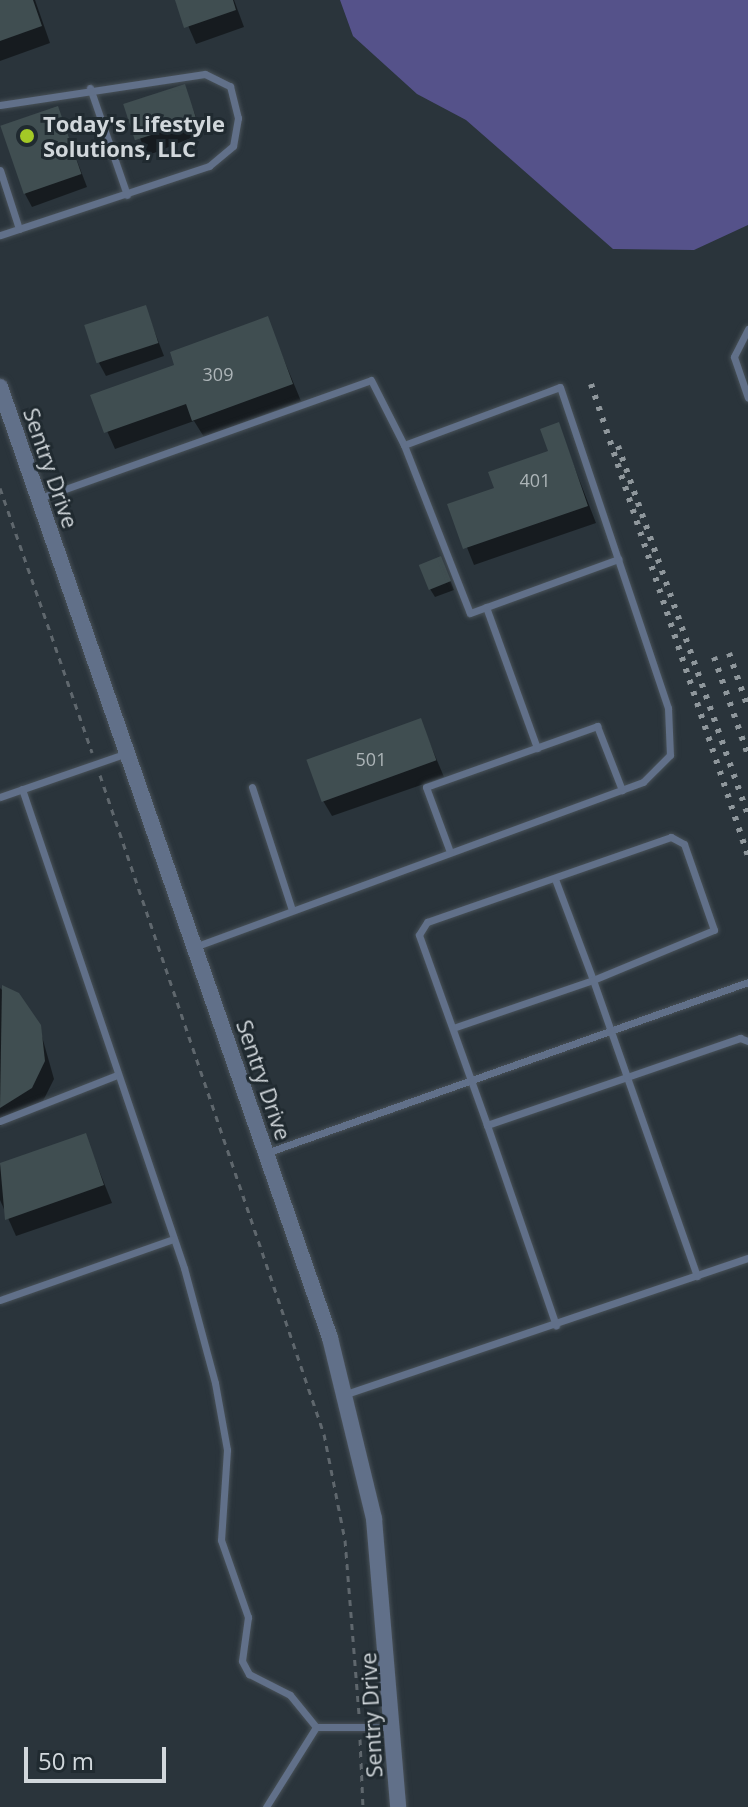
<!DOCTYPE html>
<style>
body{margin:0}
#map{position:relative;width:748px;height:1807px;overflow:hidden;background:#2a343b;font-family:"Open Sans",sans-serif}
div>[style]{position:absolute}
[style*='--x']{left:calc(var(--x)*1px);top:calc(var(--y)*1px);width:calc(var(--w)*1px);rotate:calc(var(--a)*1deg)}
.green>*{inset:0;background:#55528a}
.shadow>*{inset:0;background:#0007;transform-origin:0 0}
.building>*{inset:0;background:#404e51;transform-origin:0 0}
.path>*{height:3px;margin-top:-1.5px;transform-origin:0;background:repeating-linear-gradient(90deg,#5f676d 0 6px,transparent 0 12px)}
.roads{filter:drop-shadow(0 0 2px #485158) drop-shadow(0 0 2px #485158)}
.service>*{height:7px;margin:-3.5px;padding:0 3.5px;transform-origin:3.5px;border-radius:3.5px;background:#617089}
.tertiary>*{height:16px;margin:-8px;padding:0 8px;transform-origin:8px;border-radius:8px;background:#617089}
.rail>*{height:6px;margin-top:-3px;transform-origin:0;background:repeating-linear-gradient(90deg,#8f979c 0 4px,transparent 0 12px)}
.dots>*{width:22px;height:22px;translate:-50% -50%;box-sizing:border-box;border:4px solid #202a30;border-radius:50%}
span{translate:-50% -50%;white-space:nowrap;text-align:center;line-height:1.15;-webkit-text-stroke:6px #202a30;paint-order:stroke}
.number-label{font-size:18px;color:#adb5b8}
.number-label span{-webkit-text-stroke-width:0}
.poi-label{font-size:22px;color:#d1d7db;font-weight:700}
.left{translate:0 -50%;text-align:left}
.street-label{font-size:22px;color:#d1d7db}
.scale{position:absolute;left:24px;top:1747px;width:142px;height:36px;box-sizing:border-box;border:4px solid #d1d7db;border-top:0;padding-left:10px;font-size:24px;line-height:28px;white-space:nowrap;color:#d1d7db;-webkit-text-stroke:6px #202a30;paint-order:stroke}
</style>
<div id="map">
<div class="green">
<div style="clip-path:polygon(340px 0,748px 0,748px 225px,694px 250px,613px 249px,466px 120px,417px 94px,353px 36px)"></div>
</div>
<div class="shadow">
<div style="clip-path:polygon(0 0,35px 0,50px 43px,0 61px)"></div>
<div style="clip-path:polygon(177px 0,234px 0,244px 27px,196px 44px)"></div>
<div style="left:184px;top:87px;width:50px;height:60px;rotate:68deg"></div>
<div style="clip-path:polygon(57px 108px,87px 187px,32px 207px,25px 194px)"></div>
<div style="clip-path:polygon(145px 307px,164px 356px,106px 376px,99px 363px)"></div>
<div style="clip-path:polygon(267px 319px,301px 401px,204px 437px,194px 421px,115px 449px,92px 397px,177px 366px)"></div>
<div style="clip-path:polygon(558px 425px,596px 523px,474px 565px,450px 505px,496px 489px,551px 452px)"></div>
<div style="clip-path:polygon(445px 567px,454px 590px,435px 597px,430px 589px)"></div>
<div style="clip-path:polygon(420px 720px,444px 777px,332px 816px,322px 799px)"></div>
<div style="clip-path:polygon(0 988px,39px 1026px,54px 1079px,41px 1105px,0 1126px)"></div>
<div style="clip-path:polygon(85px 1135px,112px 1203px,16px 1236px,0 1200px,0 1165px)"></div>
</div>
<div class="building">
<div style="clip-path:polygon(0 0,33px 0,42px 26px,0 41px)"></div>
<div style="clip-path:polygon(175px 0,233px 0,236px 10px,184px 28px)"></div>
<div style="left:185px;top:84px;width:38px;height:65px;rotate:72deg"></div>
<div style="left:58px;top:106px;width:72px;height:61px;rotate:71deg"></div>
<div style="left:146px;top:305px;width:40px;height:65px;rotate:72deg"></div>
<div style="clip-path:polygon(268px 316px,293px 384px,192px 421px,186px 404px,104px 433px,90px 395px,174px 365px,170px 352px)"></div>
<div style="clip-path:polygon(559px 422px,588px 506px,463px 549px,447px 504px,494px 488px,488px 472px,548px 451px,540px 429px)"></div>
<div style="left:441px;top:556px;width:27px;height:24px;rotate:68deg"></div>
<div style="left:421px;top:718px;width:45px;height:122px;rotate:70deg"></div>
<div style="clip-path:polygon(2px 985px,19px 993px,41px 1025px,45px 1061px,32px 1088px,0 1108px)"></div>
<div style="clip-path:polygon(86px 1133px,104px 1185px,5px 1220px,0 1163px)"></div>
</div>
<div class="path">
<div style="--x:0;--y:488;--w:280;--a:70.8"></div>
<div style="--x:100;--y:775;--w:696;--a:71.23"></div>
<div style="--x:324;--y:1434;--w:108;--a:78.8"></div>
<div style="--x:345;--y:1540;--w:176;--a:85.4"></div>
<div style="--x:360;--y:1739;--w:68;--a:87.5"></div>
</div>
<div class="roads">
<div class="service">
<div style="--x:90;--y:88;--w:113;--a:70.9"></div>
<div style="--x:0;--y:105;--w:207;--a:-8.6"></div>
<div style="--x:205;--y:74;--w:28;--a:26"></div>
<div style="--x:230;--y:86;--w:33;--a:76"></div>
<div style="--x:238;--y:118;--w:28;--a:100"></div>
<div style="--x:233;--y:146;--w:31;--a:140"></div>
<div style="--x:209;--y:166;--w:220;--a:161.7"></div>
<div style="--x:0;--y:170;--w:62;--a:72.1"></div>
<div style="--x:748;--y:329;--w:31;--a:117"></div>
<div style="--x:734;--y:357;--w:43;--a:71.1"></div>
<div style="--x:404;--y:445;--w:180;--a:68.6"></div>
<div style="--x:470;--y:613;--w:158;--a:-20"></div>
<div style="--x:40;--y:498;--w:351;--a:-19.6"></div>
<div style="--x:371;--y:380;--w:73;--a:63.1"></div>
<div style="--x:404;--y:445;--w:166;--a:-20.4"></div>
<div style="--x:560;--y:387;--w:339;--a:71.4"></div>
<div style="--x:668;--y:708;--w:47;--a:87.6"></div>
<div style="--x:670;--y:755;--w:38;--a:135"></div>
<div style="--x:643;--y:782;--w:478;--a:159.8"></div>
<div style="--x:486;--y:607;--w:150;--a:70.1"></div>
<div style="--x:252;--y:787;--w:129;--a:72"></div>
<div style="--x:22;--y:789;--w:506;--a:71.31"></div>
<div style="--x:184;--y:1268;--w:119;--a:74.9"></div>
<div style="--x:215;--y:1383;--w:68;--a:79.8"></div>
<div style="--x:227;--y:1450;--w:90;--a:93.8"></div>
<div style="--x:221;--y:1540;--w:82;--a:70.7"></div>
<div style="--x:248;--y:1617;--w:44;--a:97.8"></div>
<div style="--x:242;--y:1661;--w:15;--a:62"></div>
<div style="--x:249;--y:1674;--w:46;--a:27.1"></div>
<div style="--x:290;--y:1695;--w:41;--a:50.9"></div>
<div style="--x:0;--y:797;--w:134;--a:-19.1"></div>
<div style="--x:450;--y:852;--w:69;--a:-110.3"></div>
<div style="--x:426;--y:787;--w:182;--a:-19.6"></div>
<div style="--x:597;--y:726;--w:69;--a:68.7"></div>
<div style="--x:453;--y:1028;--w:148;--a:-18.9"></div>
<div style="--x:593;--y:980;--w:108;--a:-110.6"></div>
<div style="--x:0;--y:1121;--w:123;--a:-21.5"></div>
<div style="--x:487;--y:1125;--w:212;--a:71"></div>
<div style="--x:266;--y:1153;--w:511;--a:-19.53"></div>
<div style="--x:697;--y:1276;--w:211;--a:-109.4"></div>
<div style="--x:627;--y:1077;--w:103;--a:-109.3"></div>
<div style="--x:593;--y:980;--w:131;--a:-22.5"></div>
<div style="--x:714;--y:930;--w:91;--a:-109.2"></div>
<div style="--x:684;--y:844;--w:15;--a:-152"></div>
<div style="--x:671;--y:837;--w:258;--a:160.8"></div>
<div style="--x:427;--y:922;--w:15;--a:122"></div>
<div style="--x:419;--y:935;--w:202;--a:70.3"></div>
<div style="--x:487;--y:1125;--w:148;--a:-18.9"></div>
<div style="--x:627;--y:1077;--w:120;--a:-19"></div>
<div style="--x:740;--y:1038;--w:9;--a:21"></div>
<div style="--x:0;--y:1300;--w:183;--a:-19.4"></div>
<div style="--x:346;--y:1394;--w:424;--a:-18.7"></div>
<div style="--x:316;--y:1727;--w:74;--a:0"></div>
<div style="--x:266;--y:1807;--w:94;--a:-58"></div>
</div>
<div class="tertiary">
<div style="--x:0;--y:387;--w:1007;--a:70.86"></div>
<div style="--x:330;--y:1338;--w:186;--a:76.3"></div>
<div style="--x:374;--y:1519;--w:289;--a:85.2"></div>
</div>
</div>
<div class="rail">
<div style="--x:591;--y:384;--w:498;--a:71.6"></div>
<div style="--x:618;--y:446;--w:391;--a:70.6"></div>
<div style="--x:729;--y:653;--w:58;--a:70.9"></div>
<div style="--x:714;--y:657;--w:104;--a:70.9"></div>
</div>
<div class="dots">
<div style="left:27px;top:136px;background:#a3c926"></div>
</div>
<div class="number-label">
<span style="left:218px;top:374px">309</span>
<span style="left:535px;top:480px">401</span>
<span style="left:371px;top:759px">501</span>
</div>
<div class="poi-label">
<span class="left" style="left:43px;top:136px">Today's Lifestyle<br>Solutions, LLC</span>
</div>
<div class="street-label">
<span style="left:51px;top:468px;rotate:71deg">Sentry Drive</span>
<span style="left:264px;top:1080px;rotate:71deg">Sentry Drive</span>
<span style="left:371px;top:1715px;rotate:-93deg">Sentry Drive</span>
</div>
<div class="scale">50 m</div>
</div>
